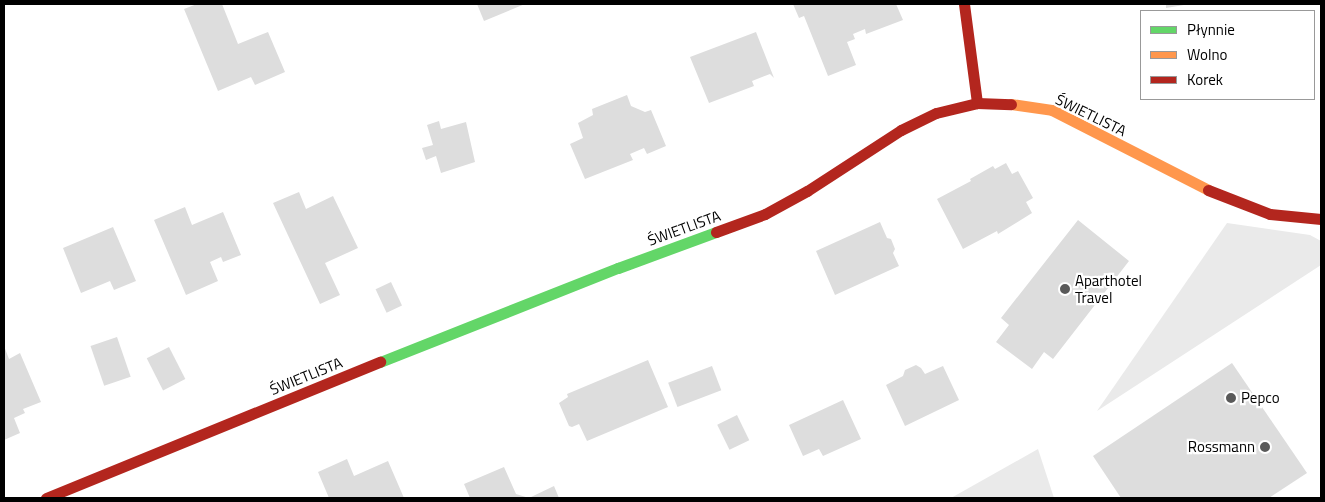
<!DOCTYPE html>
<meta charset="utf-8">
<style>
body{margin:0}
#map{position:relative;width:1325px;height:502px;overflow:hidden;background:#fff;font-family:"Titillium Web",sans-serif}
div>[style]{position:absolute}
[style*='--x']{left:calc(var(--x)*1px);top:calc(var(--y)*1px);width:calc(var(--w)*1px);rotate:calc(var(--a)*1deg)}
.green>*{inset:0;background:#eaeaea}
.building>*{inset:0;background:#ddd;transform-origin:0 0}
.fast>*{height:11px;margin:-5.5px;padding:0 5.5px;transform-origin:5.5px;border-radius:5.5px;background:#63d668}
.slow>*{height:11px;margin:-5.5px;padding:0 5.5px;transform-origin:5.5px;border-radius:5.5px;background:#ff974d}
.jam>*{height:11px;margin:-5.5px;padding:0 5.5px;transform-origin:5.5px;border-radius:5.5px;background:#b3261e}
.dots>*{width:14px;height:14px;translate:-50% -50%;box-sizing:border-box;border:2px solid #fff;border-radius:50%}
span{translate:-50% -50%;white-space:nowrap;text-align:center;line-height:1.15;-webkit-text-stroke:4.5px #fff;paint-order:stroke}
.street-label{font-size:15px;color:#000}
.poi-label{font-size:15px;color:#000}
.left{translate:0 -50%;text-align:left}
.right{translate:-100% -50%;text-align:right}
.frame{position:absolute;inset:0;border:5px solid #000;pointer-events:none}
.legend{position:absolute;left:1140px;top:10px;width:175px;height:90px;box-sizing:border-box;background:#fff;border:1px solid #999;margin:0;padding:6px 9px;list-style:none;font-size:15px;color:#000}
.legend li{display:flex;align-items:center;gap:10px;height:25px}
.legend b{width:25px;border:1px solid #999}
</style>
<div id="map">
<div class="green">
<div style="clip-path:polygon(1227px 223px,1310px 235px,1321px 241px,1321px 265px,1097px 411px)"></div>
<div style="clip-path:polygon(1038px 449px,1054px 498px,951px 498px)"></div>
</div>
<div class="building">
<div style="clip-path:polygon(197px 4px,222px 4px,238px 44px,268px 32px,285px 72px,255px 85px,251px 77px,218px 91px,184px 9px)"></div>
<div style="clip-path:polygon(477px 4px,525px 4px,484px 21px)"></div>
<div style="clip-path:polygon(793px 4px,896px 4px,903px 20px,866px 34px,865px 29px,853px 34px,855px 39px,847px 42px,856px 65px,828px 76px,804px 16px,799px 18px)"></div>
<div style="clip-path:polygon(1166px 4px,1184px 4px,1184px 5px,1166px 8px)"></div>
<div style="clip-path:polygon(756px 32px,774px 78px,770px 74px,752px 81px,754px 86px,709px 103px,690px 57px)"></div>
<div style="clip-path:polygon(627px 95px,631px 106px,645px 112px,651px 110px,666px 146px,647px 154px,644px 148px,630px 154px,633px 160px,585px 179px,570px 144px,583px 138px,578px 123px,593px 115px,592px 109px)"></div>
<div style="clip-path:polygon(439px 121px,441px 129px,466px 122px,475px 162px,441px 173px,436px 156px,426px 160px,422px 148px,433px 145px,427px 125px)"></div>
<div style="clip-path:polygon(1006px 163px,1012px 174px,1018px 171px,1033px 198px,1026px 202px,1032px 213px,998px 234px,997px 231px,963px 249px,937px 199px,971px 181px,970px 179px,993px 166px,995px 169px)"></div>
<div style="clip-path:polygon(299px 192px,306px 209px,333px 196px,358px 248px,325px 263px,340px 295px,320px 304px,273px 203px)"></div>
<div style="clip-path:polygon(185px 207px,192px 225px,223px 212px,241px 255px,223px 262px,221px 257px,210px 262px,218px 281px,186px 295px,154px 220px)"></div>
<div style="clip-path:polygon(1078px 220px,1129px 261px,1053px 359px,1044px 352px,1032px 369px,996px 342px,1009px 325px,1001px 318px)"></div>
<div style="clip-path:polygon(880px 222px,887px 238px,891px 239px,895px 249px,893px 253px,899px 266px,835px 295px,816px 251px)"></div>
<div style="clip-path:polygon(113px 227px,136px 281px,114px 290px,110px 281px,81px 293px,63px 248px)"></div>
<div style="left:391px;top:282px;width:26px;height:17px;rotate:65deg"></div>
<div style="left:117px;top:337px;width:42px;height:28px;rotate:71deg"></div>
<div style="clip-path:polygon(4px 346px,9px 359px,20px 353px,41px 402px,23px 409px,25px 413px,14px 418px,20px 433px,4px 440px)"></div>
<div style="left:169px;top:347px;width:36px;height:25px;rotate:63deg"></div>
<div style="clip-path:polygon(648px 360px,668px 407px,587px 441px,579px 424px,572px 427px,569px 426px,559px 403px,568px 397px,567px 394px)"></div>
<div style="clip-path:polygon(1232px 363px,1307px 473px,1269px 498px,1121px 498px,1093px 456px)"></div>
<div style="clip-path:polygon(916px 365px,921px 368px,925px 374px,943px 366px,959px 400px,905px 426px,886px 385px,903px 376px,905px 370px)"></div>
<div style="left:712px;top:366px;width:26px;height:47px;rotate:69deg"></div>
<div style="clip-path:polygon(843px 400px,861px 439px,823px 456px,819px 449px,803px 456px,789px 425px)"></div>
<div style="left:737px;top:415px;width:28px;height:22px;rotate:64deg"></div>
<div style="clip-path:polygon(347px 459px,354px 476px,388px 461px,404px 498px,329px 498px,318px 472px)"></div>
<div style="clip-path:polygon(504px 467px,516px 494px,529px 498px,554px 486px,559px 498px,470px 498px,464px 484px)"></div>
</div>
<div class="fast">
<div style="--x:380;--y:362;--w:256;--a:-21.6"></div>
<div style="--x:618;--y:268;--w:104;--a:-20.2"></div>
</div>
<div class="slow">
<div style="--x:1011;--y:104;--w:41;--a:8.3"></div>
<div style="--x:1052;--y:110;--w:175;--a:27.1"></div>
</div>
<div class="jam">
<div style="--x:964;--y:4;--w:100;--a:82.5"></div>
<div style="--x:1208;--y:190;--w:66;--a:21.2"></div>
<div style="--x:1270;--y:214;--w:51;--a:5.6"></div>
<div style="--x:716;--y:232;--w:52;--a:-20.2"></div>
<div style="--x:765;--y:214;--w:48;--a:-28.7"></div>
<div style="--x:807;--y:191;--w:112;--a:-33"></div>
<div style="--x:901;--y:130;--w:39;--a:-26"></div>
<div style="--x:936;--y:113;--w:42;--a:-13.7"></div>
<div style="--x:977;--y:103;--w:34;--a:2"></div>
<div style="--x:46;--y:498;--w:361;--a:-22.2"></div>
</div>
<div class="dots">
<div style="left:1065px;top:289px;background:#595959"></div>
<div style="left:1231px;top:398px;background:#595959"></div>
<div style="left:1265px;top:447px;background:#595959"></div>
</div>
<div class="street-label">
<span style="left:1091px;top:115px;rotate:26deg">ŚWIETLISTA</span>
<span style="left:684px;top:228px;rotate:-20deg">ŚWIETLISTA</span>
<span style="left:306px;top:376px;rotate:-22deg">ŚWIETLISTA</span>
</div>
<div class="poi-label">
<span class="left" style="left:1075px;top:289px">Aparthotel<br>Travel</span>
<span class="left" style="left:1241px;top:398px">Pepco</span>
<span class="right" style="left:1255px;top:447px">Rossmann</span>
</div>
<div class="frame"></div>
<ul class="legend">
<li><b style="height:6px;background:#63d668"></b>Płynnie</li>
<li><b style="height:6px;background:#ff974d"></b>Wolno</li>
<li><b style="height:6px;background:#b3261e"></b>Korek</li>
</ul>
</div>
